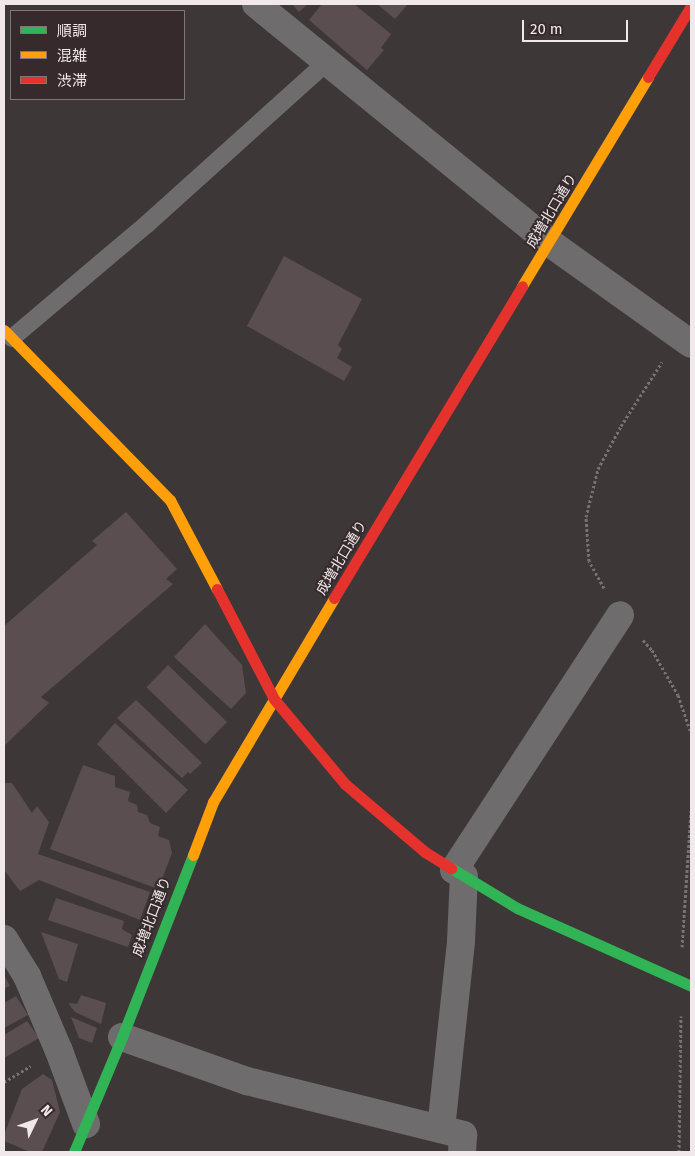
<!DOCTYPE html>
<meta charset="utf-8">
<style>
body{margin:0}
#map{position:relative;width:695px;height:1156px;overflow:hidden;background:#3e3738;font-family:"Fira Sans","Noto Sans JP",sans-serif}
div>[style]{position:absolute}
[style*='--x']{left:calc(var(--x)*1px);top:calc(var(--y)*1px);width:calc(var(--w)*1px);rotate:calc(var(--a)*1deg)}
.building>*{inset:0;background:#5a4e50;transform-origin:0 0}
.path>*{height:3px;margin-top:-1.5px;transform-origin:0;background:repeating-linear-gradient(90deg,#767374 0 2.5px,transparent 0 5px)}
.lane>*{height:18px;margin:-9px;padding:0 9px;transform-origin:9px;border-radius:9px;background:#6f6c6d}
.street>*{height:28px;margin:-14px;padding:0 14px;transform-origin:14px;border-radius:14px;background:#6f6c6d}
.fast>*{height:11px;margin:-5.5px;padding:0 5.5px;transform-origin:5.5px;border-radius:5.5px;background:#30b455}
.slow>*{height:11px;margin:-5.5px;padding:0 5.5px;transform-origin:5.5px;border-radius:5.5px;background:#ff9f0a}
.jam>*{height:11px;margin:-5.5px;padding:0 5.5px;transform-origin:5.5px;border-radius:5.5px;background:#e5322d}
span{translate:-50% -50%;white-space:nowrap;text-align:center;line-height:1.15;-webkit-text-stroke:4px #362a2d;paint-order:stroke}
.street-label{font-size:14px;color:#f0e8ea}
.frame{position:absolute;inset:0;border:5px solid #f0e8ea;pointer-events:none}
.legend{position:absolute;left:10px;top:10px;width:175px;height:90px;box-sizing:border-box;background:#362a2d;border:1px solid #807679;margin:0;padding:6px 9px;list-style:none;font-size:15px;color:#f0e8ea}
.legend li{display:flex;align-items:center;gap:10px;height:25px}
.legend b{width:25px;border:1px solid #807679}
.north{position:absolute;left:10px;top:1096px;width:50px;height:50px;-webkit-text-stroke:4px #362a2d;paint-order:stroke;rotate:48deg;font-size:14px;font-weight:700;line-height:20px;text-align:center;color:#f0e8ea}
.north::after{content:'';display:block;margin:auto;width:18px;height:22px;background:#f0e8ea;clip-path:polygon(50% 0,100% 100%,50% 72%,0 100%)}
.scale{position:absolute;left:522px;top:20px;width:106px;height:22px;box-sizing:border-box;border:2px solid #f0e8ea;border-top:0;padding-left:6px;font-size:15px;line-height:18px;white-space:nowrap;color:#f0e8ea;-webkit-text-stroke:4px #362a2d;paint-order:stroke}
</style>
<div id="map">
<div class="building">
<div style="clip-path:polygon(292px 4px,308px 4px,299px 12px)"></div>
<div style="clip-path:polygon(322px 4px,354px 4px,391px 34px,381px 48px,384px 50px,367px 70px,309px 20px)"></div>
<div style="clip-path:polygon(377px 4px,408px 4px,395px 19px)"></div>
<div style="clip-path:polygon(284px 256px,362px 299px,338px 345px,342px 349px,337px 358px,352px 367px,344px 381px,247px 326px)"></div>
<div style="clip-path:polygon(126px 512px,177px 569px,166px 579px,173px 584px,41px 697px,49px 703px,4px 746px,4px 626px,97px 545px,92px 541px)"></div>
<div style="clip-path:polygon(205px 624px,242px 665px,246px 693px,231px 709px,174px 657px)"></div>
<div style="left:168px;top:665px;width:82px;height:31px;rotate:44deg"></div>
<div style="clip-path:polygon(136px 700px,202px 763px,190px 774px,188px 772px,182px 778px,117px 718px)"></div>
<div style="clip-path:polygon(115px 723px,188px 790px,166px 813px,97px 744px)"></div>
<div style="clip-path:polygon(83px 765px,115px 776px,115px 787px,130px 792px,128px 801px,137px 805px,138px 812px,147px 815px,150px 823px,160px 827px,158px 836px,169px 840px,172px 853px,158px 889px,50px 849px)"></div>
<div style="clip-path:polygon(4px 783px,12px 783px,32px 813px,37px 806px,49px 822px,38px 854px,150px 892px,140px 920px,39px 880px,20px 891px,4px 870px)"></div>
<div style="clip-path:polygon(56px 898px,124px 921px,122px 929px,132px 935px,128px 947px,48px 920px)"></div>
<div style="clip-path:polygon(41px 932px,78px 944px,67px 982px,59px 979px)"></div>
<div style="clip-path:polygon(4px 975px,10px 986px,4px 989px)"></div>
<div style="clip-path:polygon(81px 995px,106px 1003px,101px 1024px,75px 1012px,68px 1003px,77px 1004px)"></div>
<div style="clip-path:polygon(16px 996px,28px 1015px,4px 1028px,4px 1003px)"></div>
<div style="clip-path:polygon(71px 1017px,97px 1028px,92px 1043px,79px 1038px)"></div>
<div style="clip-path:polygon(27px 1021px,39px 1038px,4px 1058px,4px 1035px)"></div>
<div style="clip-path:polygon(43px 1074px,52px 1080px,60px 1112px,42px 1152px,30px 1152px,4px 1141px,4px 1135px,22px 1089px)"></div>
</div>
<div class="path">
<div style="--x:604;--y:588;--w:31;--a:-119"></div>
<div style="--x:589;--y:561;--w:44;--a:-93.9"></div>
<div style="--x:586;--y:517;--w:49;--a:-76"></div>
<div style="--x:598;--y:469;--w:49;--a:-61.9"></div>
<div style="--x:621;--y:426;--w:76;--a:-57.4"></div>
<div style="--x:643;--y:640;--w:13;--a:48"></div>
<div style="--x:652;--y:650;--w:52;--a:60"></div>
<div style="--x:678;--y:695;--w:39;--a:71"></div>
<div style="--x:682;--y:947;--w:137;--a:-86.2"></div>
<div style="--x:4;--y:1082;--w:31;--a:-31"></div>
<div style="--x:679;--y:1152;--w:136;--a:-89.2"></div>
</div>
<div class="lane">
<div style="--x:12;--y:338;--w:177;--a:-40.2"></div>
<div style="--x:147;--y:224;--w:244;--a:-42"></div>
</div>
<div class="street">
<div style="--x:256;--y:4;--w:379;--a:39.1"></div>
<div style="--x:550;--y:243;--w:173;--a:35.6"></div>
<div style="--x:454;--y:870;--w:304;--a:-56.9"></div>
<div style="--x:4;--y:939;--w:44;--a:58.1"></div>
<div style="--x:27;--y:976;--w:82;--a:66.9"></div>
<div style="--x:59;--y:1051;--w:78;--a:69.7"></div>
<div style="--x:122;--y:1037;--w:133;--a:19.4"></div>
<div style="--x:247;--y:1081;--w:223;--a:14"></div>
<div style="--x:463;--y:1135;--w:17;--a:93"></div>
<div style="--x:441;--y:1129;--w:189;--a:-83.9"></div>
<div style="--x:461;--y:941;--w:65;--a:-87.4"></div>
</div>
<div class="fast">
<div style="--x:451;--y:868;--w:77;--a:31.2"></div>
<div style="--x:517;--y:908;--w:191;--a:24.1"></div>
<div style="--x:74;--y:1152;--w:125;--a:-67.3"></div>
<div style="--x:122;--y:1037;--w:195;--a:-68.7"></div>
</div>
<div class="slow">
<div style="--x:522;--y:286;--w:244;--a:-58.9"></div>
<div style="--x:4;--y:330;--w:238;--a:45.7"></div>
<div style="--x:170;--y:500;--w:101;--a:62.2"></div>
<div style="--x:193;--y:855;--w:57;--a:-69.3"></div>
<div style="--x:213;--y:802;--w:237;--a:-59.3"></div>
</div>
<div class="jam">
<div style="--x:648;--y:77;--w:83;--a:-58.8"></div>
<div style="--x:217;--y:589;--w:124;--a:62.6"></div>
<div style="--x:274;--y:699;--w:111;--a:50.1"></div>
<div style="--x:345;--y:784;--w:105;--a:40.4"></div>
<div style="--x:425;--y:852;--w:31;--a:32"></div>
<div style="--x:334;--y:598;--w:364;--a:-58.9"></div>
</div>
<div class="street-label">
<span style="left:552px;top:211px;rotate:-59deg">成増北口通り</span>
<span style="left:342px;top:558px;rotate:-59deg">成増北口通り</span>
<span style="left:152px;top:917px;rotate:-69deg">成増北口通り</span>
</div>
<div class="frame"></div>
<ul class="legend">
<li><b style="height:6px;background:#30b455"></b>順調</li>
<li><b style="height:6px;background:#ff9f0a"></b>混雑</li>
<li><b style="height:6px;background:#e5322d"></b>渋滞</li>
</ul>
<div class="north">N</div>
<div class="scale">20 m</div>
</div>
